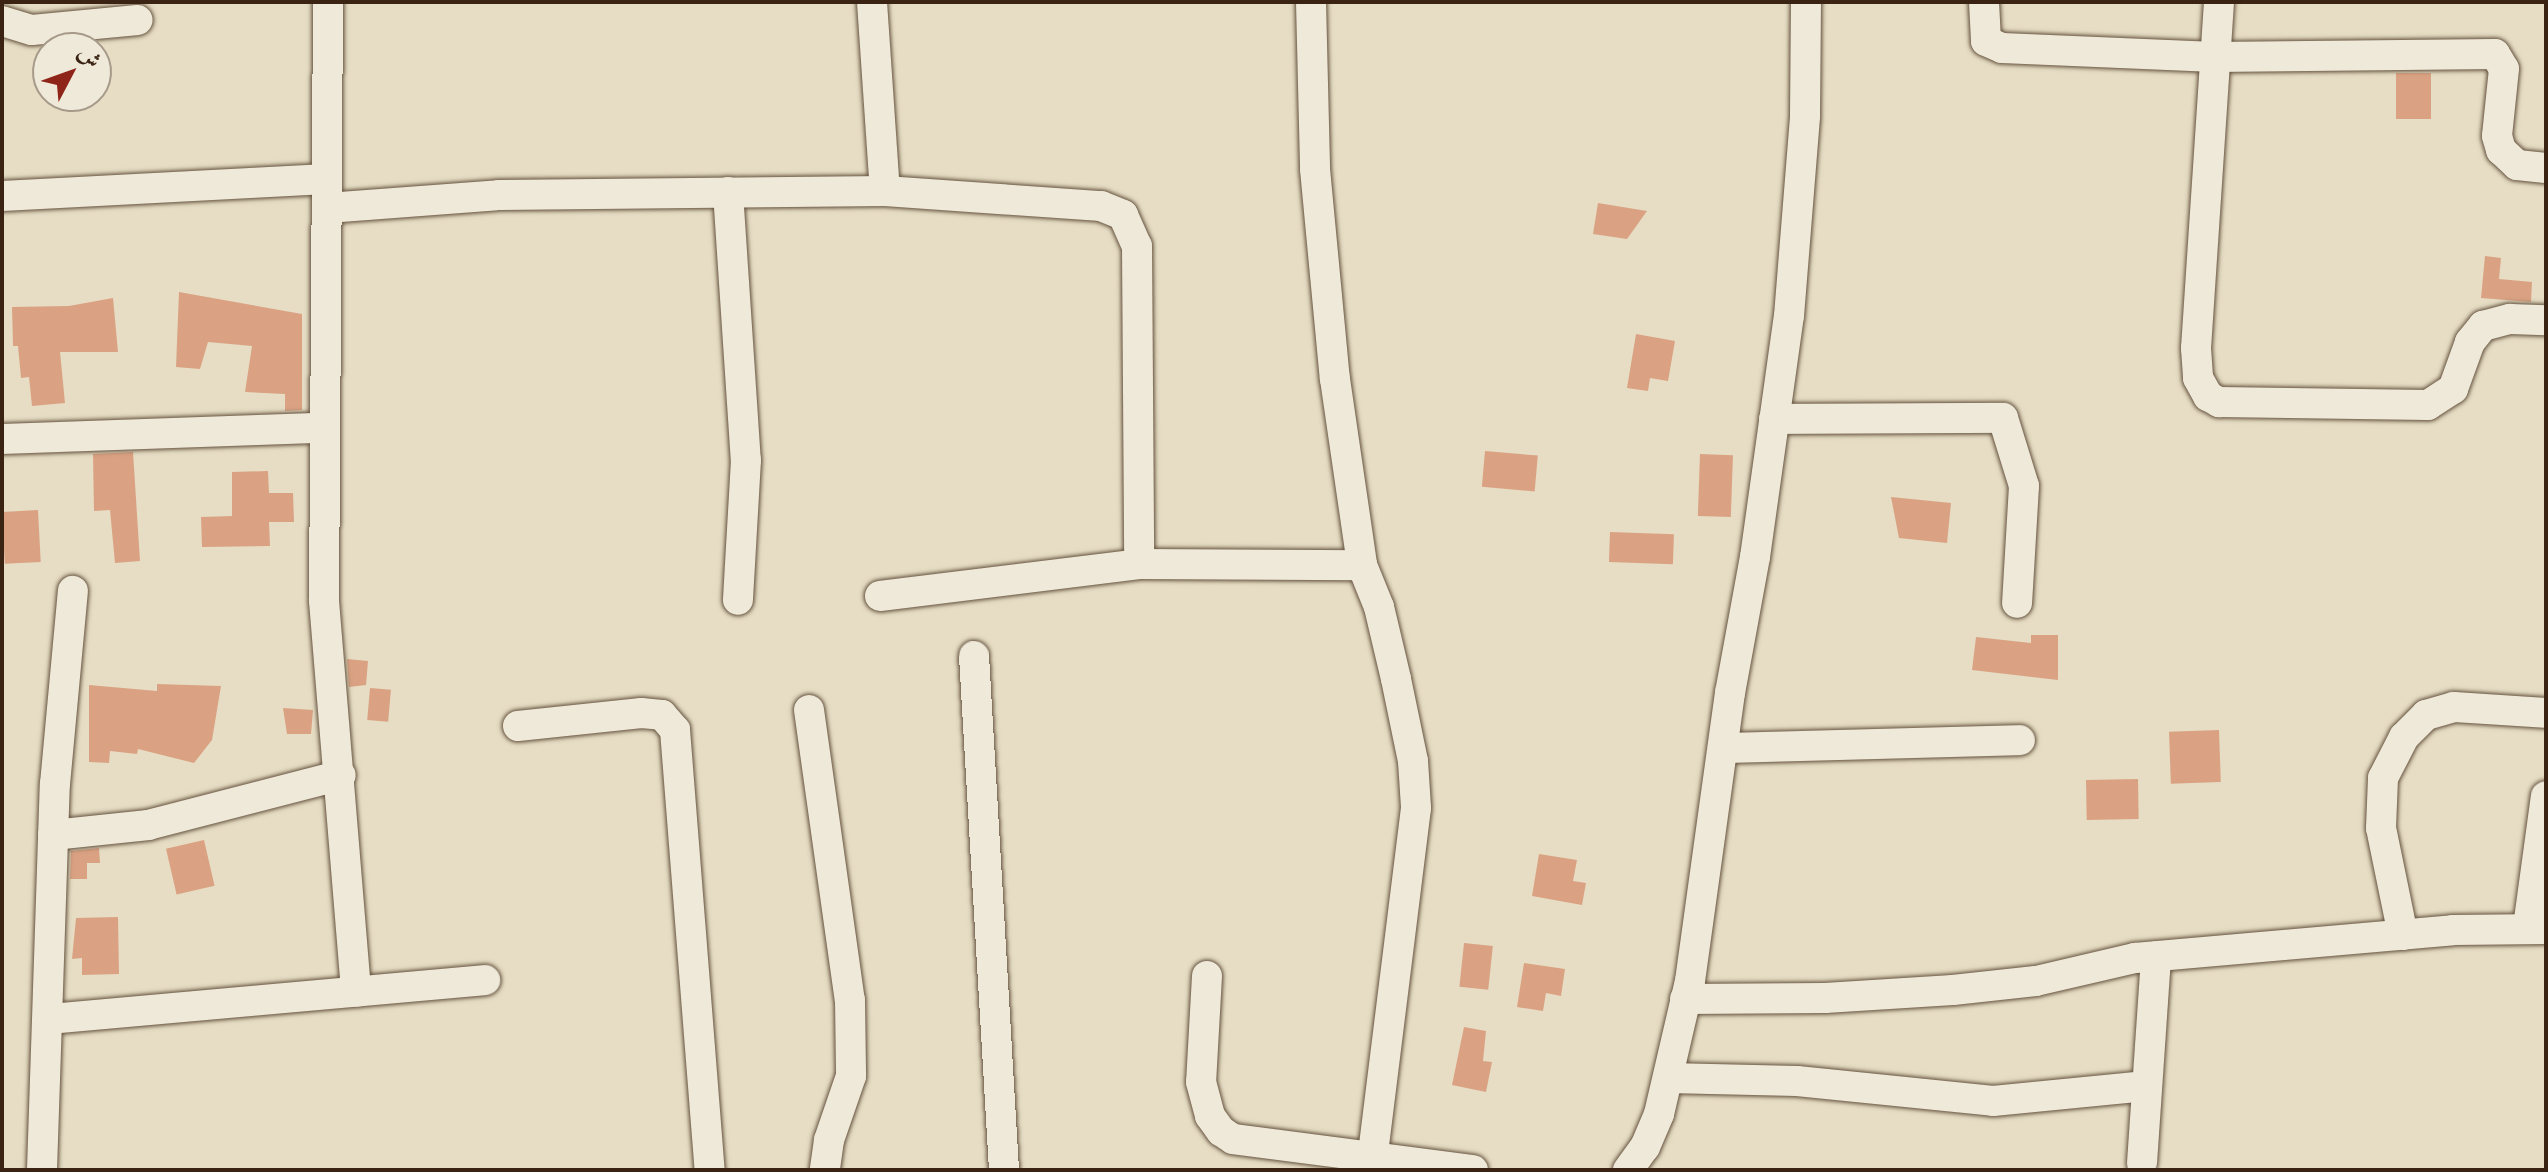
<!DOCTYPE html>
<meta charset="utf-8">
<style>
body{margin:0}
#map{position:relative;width:2548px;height:1172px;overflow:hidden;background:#e6ddc4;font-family:"Old Standard TT",Amiri,serif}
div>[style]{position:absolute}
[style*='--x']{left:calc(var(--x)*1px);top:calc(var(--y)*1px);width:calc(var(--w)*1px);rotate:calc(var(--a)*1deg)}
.building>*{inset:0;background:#daa283;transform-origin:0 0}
.roads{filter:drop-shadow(0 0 2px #65523e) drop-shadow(0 0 2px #65523e)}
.minor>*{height:30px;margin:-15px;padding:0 15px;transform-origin:15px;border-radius:15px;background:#efe9d9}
span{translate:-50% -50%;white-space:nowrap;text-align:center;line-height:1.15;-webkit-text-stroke:8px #efe9d9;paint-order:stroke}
.frame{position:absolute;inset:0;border:4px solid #3a2312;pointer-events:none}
.north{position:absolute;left:32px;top:32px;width:80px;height:80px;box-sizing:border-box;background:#efe9d9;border:2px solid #a79a89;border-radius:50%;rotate:49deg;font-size:22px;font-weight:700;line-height:32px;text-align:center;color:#3a2312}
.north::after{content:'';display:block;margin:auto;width:28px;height:36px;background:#8f2418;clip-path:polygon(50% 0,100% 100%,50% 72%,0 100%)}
</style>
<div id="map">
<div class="building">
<div style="left:2396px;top:73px;width:35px;height:46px"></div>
<div style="clip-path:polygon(1598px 203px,1647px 211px,1627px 239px,1593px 234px)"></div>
<div style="clip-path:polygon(2485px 256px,2501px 258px,2499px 279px,2532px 282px,2531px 302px,2481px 298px)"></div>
<div style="clip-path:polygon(179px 292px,302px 314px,302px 410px,285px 411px,285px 394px,245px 392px,252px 346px,208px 342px,200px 369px,176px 367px)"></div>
<div style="clip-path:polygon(113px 298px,118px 352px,60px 352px,65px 403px,32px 406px,29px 377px,21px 378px,18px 346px,13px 346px,12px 307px,69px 306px)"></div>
<div style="clip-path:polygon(1636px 334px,1675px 341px,1668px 381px,1650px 378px,1648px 391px,1627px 388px)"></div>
<div style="left:1485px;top:451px;width:53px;height:36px;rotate:5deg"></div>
<div style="clip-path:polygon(133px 452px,140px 561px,115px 563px,110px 510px,94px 511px,93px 454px)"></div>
<div style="left:1700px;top:454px;width:33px;height:62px;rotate:2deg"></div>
<div style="clip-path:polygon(268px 471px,269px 493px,293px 493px,294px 522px,269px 522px,270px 546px,202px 547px,201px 517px,232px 516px,232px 472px)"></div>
<div style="clip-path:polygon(1891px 497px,1951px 503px,1947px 543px,1899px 538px)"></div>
<div style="left:38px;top:510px;width:52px;height:36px;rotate:87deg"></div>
<div style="left:1610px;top:532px;width:64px;height:30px;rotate:2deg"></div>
<div style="clip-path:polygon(2031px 635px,2058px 635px,2058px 680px,1972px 670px,1976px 637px,2031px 643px)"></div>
<div style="clip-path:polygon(347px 659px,368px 661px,366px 685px,349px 687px)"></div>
<div style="clip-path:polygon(157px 684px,221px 686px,212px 740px,194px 763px,138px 749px,137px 754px,110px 751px,109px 763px,89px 762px,89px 685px,157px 691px)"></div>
<div style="left:370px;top:688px;width:21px;height:32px;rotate:5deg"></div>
<div style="clip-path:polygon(283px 708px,313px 710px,311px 734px,287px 734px)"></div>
<div style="left:2219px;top:730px;width:52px;height:50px;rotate:88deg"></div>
<div style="left:2138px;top:779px;width:40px;height:52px;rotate:89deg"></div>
<div style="left:204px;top:840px;width:47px;height:39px;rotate:77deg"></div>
<div style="clip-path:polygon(99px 848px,100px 863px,87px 863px,87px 879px,70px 879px,71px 851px)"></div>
<div style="clip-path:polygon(1539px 854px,1577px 860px,1573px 881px,1586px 883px,1582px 905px,1532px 896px)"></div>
<div style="clip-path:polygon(118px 917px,119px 974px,82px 975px,82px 958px,72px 959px,76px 918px)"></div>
<div style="left:1464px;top:943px;width:29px;height:44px;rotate:6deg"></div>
<div style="clip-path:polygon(1524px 963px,1565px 969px,1561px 996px,1546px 993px,1543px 1011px,1517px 1007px)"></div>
<div style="clip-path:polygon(1464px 1027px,1486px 1031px,1483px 1061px,1492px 1062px,1486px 1092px,1452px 1085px)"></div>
</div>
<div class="roads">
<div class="minor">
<div style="--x:328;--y:2;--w:599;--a:90.38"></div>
<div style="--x:324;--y:601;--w:392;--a:85.3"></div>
<div style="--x:872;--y:2;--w:189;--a:86.1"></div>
<div style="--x:1311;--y:2;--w:167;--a:88.6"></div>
<div style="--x:1315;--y:169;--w:211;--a:84.6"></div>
<div style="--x:1335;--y:379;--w:188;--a:81.7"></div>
<div style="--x:1984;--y:2;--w:39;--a:87"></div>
<div style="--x:1986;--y:41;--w:17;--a:24"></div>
<div style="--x:2002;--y:48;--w:213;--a:2.4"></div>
<div style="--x:2215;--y:57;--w:280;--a:-0.6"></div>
<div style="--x:2495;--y:54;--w:17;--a:59"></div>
<div style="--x:2504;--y:69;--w:67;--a:96"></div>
<div style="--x:2497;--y:136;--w:15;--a:74"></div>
<div style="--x:2501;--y:150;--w:22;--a:43"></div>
<div style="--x:2517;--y:165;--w:29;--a:6"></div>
<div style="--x:2219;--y:2;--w:347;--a:93.8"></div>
<div style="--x:2196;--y:348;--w:30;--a:86"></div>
<div style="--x:2198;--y:378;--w:21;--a:61"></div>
<div style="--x:2208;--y:396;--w:13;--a:29"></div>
<div style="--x:2219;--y:402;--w:209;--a:0.8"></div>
<div style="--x:2428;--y:405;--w:30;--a:-33"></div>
<div style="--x:2453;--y:389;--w:50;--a:-70.1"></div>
<div style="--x:2470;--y:342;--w:21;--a:-51"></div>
<div style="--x:2483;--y:326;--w:28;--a:-15"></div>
<div style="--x:2510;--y:319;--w:36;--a:2"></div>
<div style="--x:2;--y:21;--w:31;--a:17"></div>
<div style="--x:32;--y:30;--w:106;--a:-5.4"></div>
<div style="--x:728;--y:192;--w:269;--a:86.2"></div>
<div style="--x:746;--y:460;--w:140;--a:93.3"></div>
<div style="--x:2;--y:196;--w:325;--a:-3"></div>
<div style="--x:327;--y:208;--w:172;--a:-4.3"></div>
<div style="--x:499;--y:195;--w:386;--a:-0.6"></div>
<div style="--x:885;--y:191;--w:217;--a:4"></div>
<div style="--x:1101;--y:206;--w:24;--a:22"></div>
<div style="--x:1123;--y:215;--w:34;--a:66"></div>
<div style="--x:1137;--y:246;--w:318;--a:89.6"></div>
<div style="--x:1774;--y:419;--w:229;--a:-0.3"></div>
<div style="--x:2003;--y:418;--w:71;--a:72.8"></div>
<div style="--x:2024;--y:486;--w:117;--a:93.4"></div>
<div style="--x:2;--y:439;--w:319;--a:-2"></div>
<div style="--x:880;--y:596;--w:261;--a:-7"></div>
<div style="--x:1139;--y:564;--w:223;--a:0.3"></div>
<div style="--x:1362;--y:565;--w:45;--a:68"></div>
<div style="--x:1379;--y:607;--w:74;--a:76.7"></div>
<div style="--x:1396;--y:679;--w:84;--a:78.3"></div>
<div style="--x:1413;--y:761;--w:47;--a:86.3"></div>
<div style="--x:1416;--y:808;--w:365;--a:97.1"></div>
<div style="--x:974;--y:656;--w:515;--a:86.66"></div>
<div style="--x:809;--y:710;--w:293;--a:82"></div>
<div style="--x:850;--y:1000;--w:76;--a:89.2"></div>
<div style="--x:851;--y:1076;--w:68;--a:109"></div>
<div style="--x:829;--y:1140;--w:30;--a:98"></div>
<div style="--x:518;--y:726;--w:124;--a:-6"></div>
<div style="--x:641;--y:713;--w:21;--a:5"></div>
<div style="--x:662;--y:715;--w:20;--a:49"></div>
<div style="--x:675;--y:730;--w:441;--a:85.5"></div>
<div style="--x:1723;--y:748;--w:297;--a:-1.5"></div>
<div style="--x:53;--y:835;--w:96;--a:-6"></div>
<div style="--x:148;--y:825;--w:199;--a:-14.5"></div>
<div style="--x:2528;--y:927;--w:132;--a:-82.2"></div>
<div style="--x:2403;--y:935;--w:109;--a:-101.6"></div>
<div style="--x:2381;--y:828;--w:50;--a:-87.7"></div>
<div style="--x:2383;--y:778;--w:46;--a:-62.9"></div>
<div style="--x:2404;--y:737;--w:31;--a:-45"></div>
<div style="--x:2426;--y:715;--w:29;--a:-16"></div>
<div style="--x:2454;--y:707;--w:92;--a:3.7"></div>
<div style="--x:1207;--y:976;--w:106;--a:93.2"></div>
<div style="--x:1201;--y:1082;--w:35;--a:75"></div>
<div style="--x:1210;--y:1116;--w:19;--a:54"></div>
<div style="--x:1221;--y:1131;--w:14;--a:34"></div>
<div style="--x:1233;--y:1139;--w:242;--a:7.4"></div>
<div style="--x:1685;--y:999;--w:140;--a:-0.4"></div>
<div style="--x:1825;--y:998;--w:128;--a:-3.6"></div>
<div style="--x:1953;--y:990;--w:83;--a:-6.2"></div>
<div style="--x:2036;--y:981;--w:102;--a:-13.1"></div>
<div style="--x:2135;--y:958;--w:319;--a:-5"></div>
<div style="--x:2453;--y:930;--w:93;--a:-0.6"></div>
<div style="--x:49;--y:1019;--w:438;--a:-5.1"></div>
<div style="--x:1668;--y:1078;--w:129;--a:1.3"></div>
<div style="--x:1797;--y:1081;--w:197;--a:5.8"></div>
<div style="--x:1993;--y:1101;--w:154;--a:-5.6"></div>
<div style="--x:2142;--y:1163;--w:207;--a:-86.1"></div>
<div style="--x:42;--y:1170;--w:386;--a:-88.1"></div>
<div style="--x:55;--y:784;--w:194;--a:-84.7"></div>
<div style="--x:1628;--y:1170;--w:29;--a:-54"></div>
<div style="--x:1645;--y:1147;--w:36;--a:-67"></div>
<div style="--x:1659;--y:1114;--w:137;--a:-76.9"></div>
<div style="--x:1690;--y:981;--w:291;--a:-82.1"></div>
<div style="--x:1730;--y:693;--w:138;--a:-79.6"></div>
<div style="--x:1755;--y:557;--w:243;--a:-82"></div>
<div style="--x:1789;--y:316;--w:201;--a:-85.4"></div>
<div style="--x:1805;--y:116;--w:114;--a:-89.5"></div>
</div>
</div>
<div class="frame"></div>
<div class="north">ش</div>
</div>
